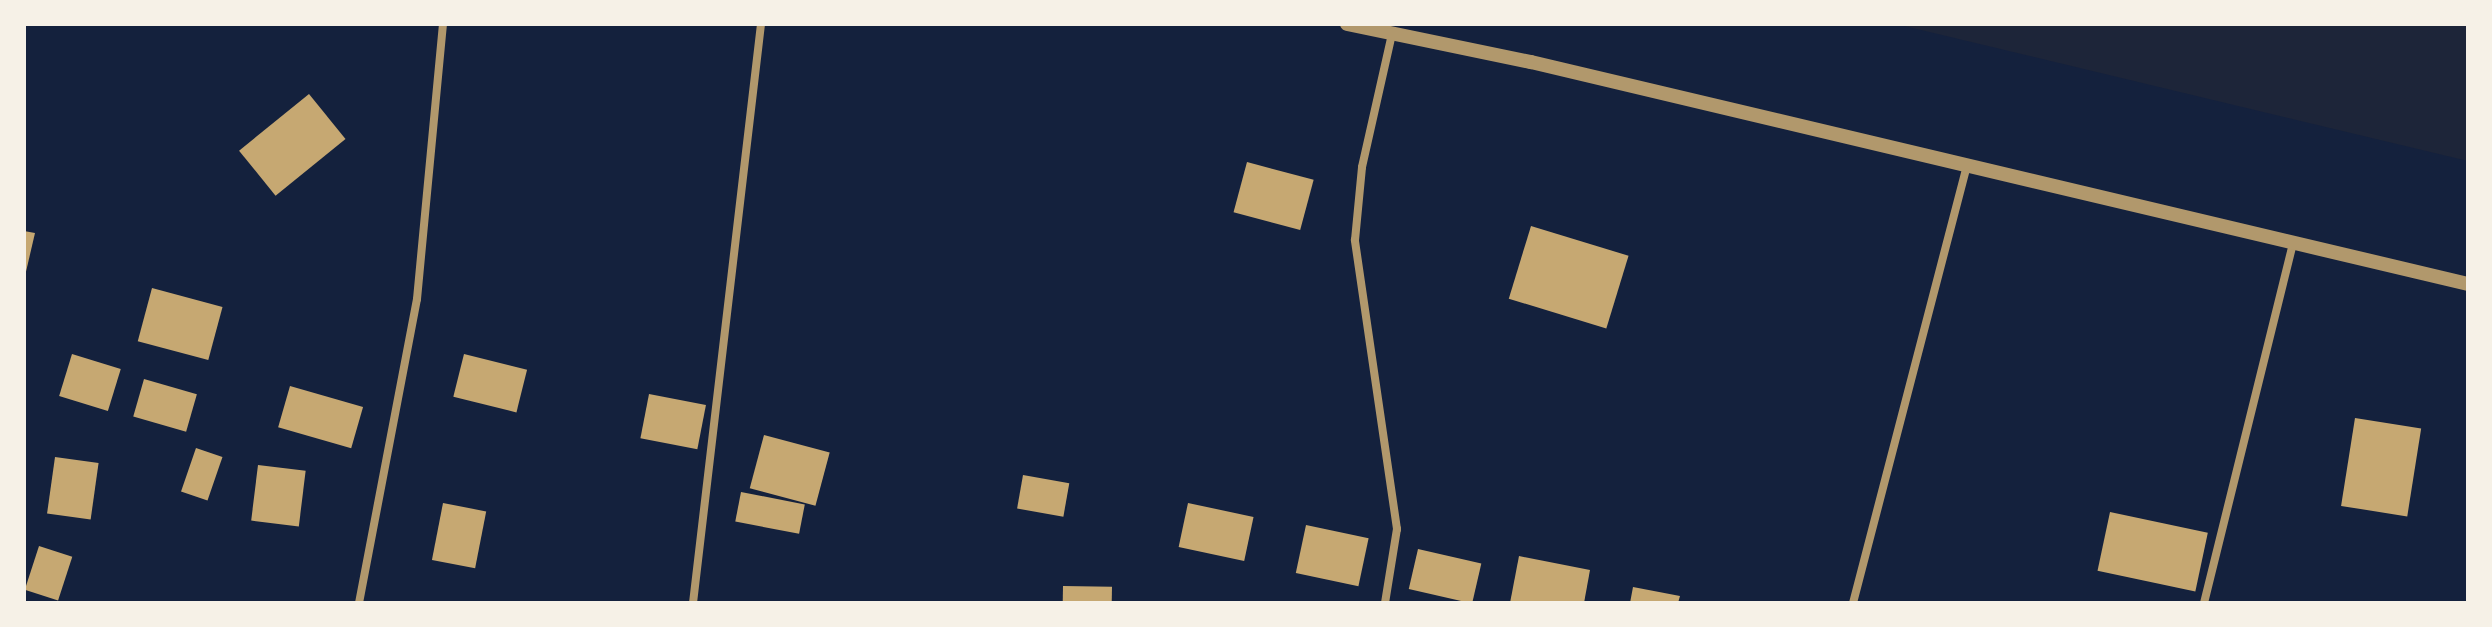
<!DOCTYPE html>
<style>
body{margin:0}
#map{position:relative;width:2492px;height:627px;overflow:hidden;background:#14213d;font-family:Manrope,sans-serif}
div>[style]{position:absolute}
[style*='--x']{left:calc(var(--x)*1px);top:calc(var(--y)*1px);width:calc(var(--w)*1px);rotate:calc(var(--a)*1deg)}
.green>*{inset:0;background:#1d2539}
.building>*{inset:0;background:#c6a872;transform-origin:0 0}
.minor>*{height:8px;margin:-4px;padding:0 4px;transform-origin:4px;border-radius:4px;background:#b1986c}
.tertiary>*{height:14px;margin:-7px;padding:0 7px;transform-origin:7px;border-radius:7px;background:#b1986c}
span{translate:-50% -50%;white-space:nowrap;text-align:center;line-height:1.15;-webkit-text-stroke:7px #f6f1e7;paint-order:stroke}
.frame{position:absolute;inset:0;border:26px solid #f6f1e7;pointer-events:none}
</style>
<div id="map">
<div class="green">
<div style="clip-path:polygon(1896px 24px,2468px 24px,2468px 161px)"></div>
</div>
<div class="building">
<div style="left:309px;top:94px;width:58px;height:90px;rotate:51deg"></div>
<div style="left:1247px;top:162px;width:69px;height:52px;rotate:15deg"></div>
<div style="left:1531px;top:226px;width:102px;height:76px;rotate:17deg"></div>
<div style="clip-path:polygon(24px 231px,35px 233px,25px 276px,24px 276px)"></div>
<div style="left:152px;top:288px;width:73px;height:55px;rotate:15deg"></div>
<div style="left:72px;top:354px;width:51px;height:44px;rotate:17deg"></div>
<div style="left:464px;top:354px;width:65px;height:44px;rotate:14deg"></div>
<div style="left:144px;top:379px;width:55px;height:39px;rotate:16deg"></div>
<div style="left:290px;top:386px;width:76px;height:43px;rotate:16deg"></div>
<div style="left:649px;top:394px;width:58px;height:45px;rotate:11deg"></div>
<div style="left:2355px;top:418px;width:67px;height:89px;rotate:9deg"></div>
<div style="left:764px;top:435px;width:68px;height:55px;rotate:15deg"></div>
<div style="left:196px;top:448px;width:28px;height:46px;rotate:19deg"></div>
<div style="left:55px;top:457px;width:44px;height:57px;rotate:8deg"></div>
<div style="left:258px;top:465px;width:48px;height:56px;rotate:7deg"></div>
<div style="left:1023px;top:475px;width:47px;height:34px;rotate:10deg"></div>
<div style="left:741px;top:492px;width:65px;height:30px;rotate:11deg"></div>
<div style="left:443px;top:503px;width:44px;height:58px;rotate:11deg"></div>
<div style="left:1188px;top:503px;width:67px;height:45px;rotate:12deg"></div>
<div style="left:2110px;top:512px;width:100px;height:60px;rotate:12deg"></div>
<div style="left:1306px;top:525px;width:64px;height:49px;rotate:12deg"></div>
<div style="left:39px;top:546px;width:35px;height:46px;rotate:18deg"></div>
<div style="left:1418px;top:549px;width:65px;height:41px;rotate:13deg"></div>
<div style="clip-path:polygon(1519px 556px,1590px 570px,1584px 603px,1510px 603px)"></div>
<div style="left:1063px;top:586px;width:49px;height:17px;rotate:1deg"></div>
<div style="clip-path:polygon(1633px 587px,1680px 596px,1678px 603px,1630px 603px)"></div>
</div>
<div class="minor">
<div style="--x:359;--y:603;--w:309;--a:-79.2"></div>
<div style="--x:417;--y:299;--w:276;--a:-84.6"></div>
<div style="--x:693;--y:603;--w:583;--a:-83.3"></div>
<div style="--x:1385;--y:603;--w:75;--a:-80.8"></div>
<div style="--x:1397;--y:529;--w:292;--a:-98.3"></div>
<div style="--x:1355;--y:240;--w:73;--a:-84.5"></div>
<div style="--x:1362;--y:167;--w:136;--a:-77.3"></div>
<div style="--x:1853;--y:603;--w:448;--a:-75.4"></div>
<div style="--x:2204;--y:603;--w:371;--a:-76.1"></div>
</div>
<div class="tertiary">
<div style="--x:1347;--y:24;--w:188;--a:11.7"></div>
<div style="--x:1531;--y:62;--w:963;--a:13.33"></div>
</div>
<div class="frame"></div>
</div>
